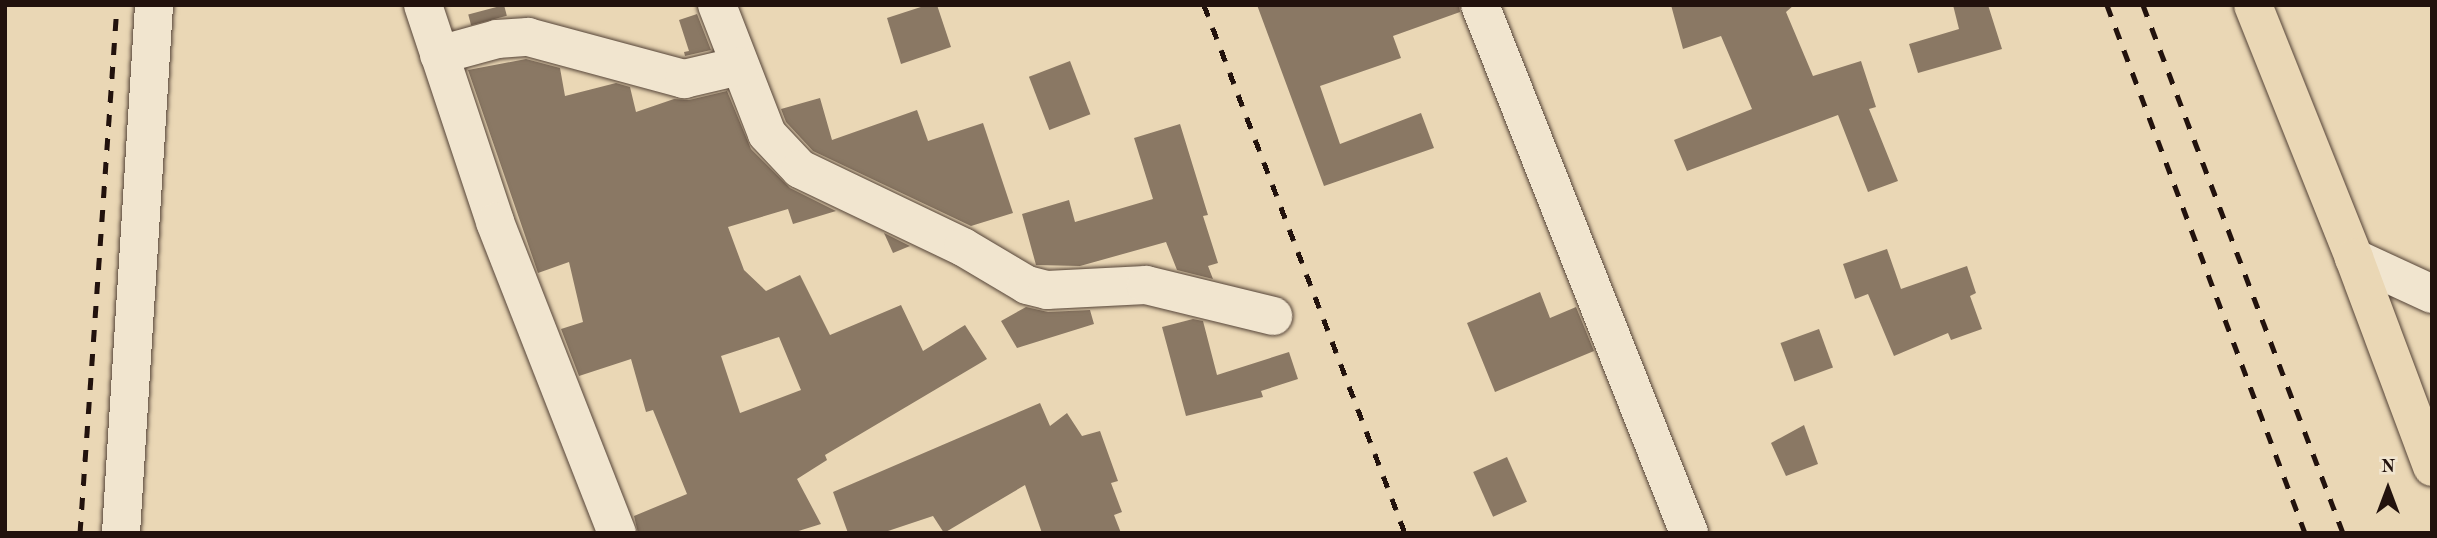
<!DOCTYPE html>
<style>
body{margin:0}
#map{position:relative;width:2437px;height:538px;overflow:hidden;background:#ead7b5;font-family:"Old Standard TT",serif}
div>[style]{position:absolute}
[style*='--x']{left:calc(var(--x)*1px);top:calc(var(--y)*1px);width:calc(var(--w)*1px);rotate:calc(var(--a)*1deg)}
.building>*{inset:0;background:#8a7864;transform-origin:0 0}
.roads{filter:drop-shadow(0 0 2px #544337) drop-shadow(0 0 2px #544337)}
.minor>*{height:38px;margin:-19px;padding:0 19px;transform-origin:19px;border-radius:19px;background:#f1e5cf}
.primary>*{height:38px;margin:-19px;padding:0 19px;transform-origin:19px;border-radius:19px;background:#ead7b5}
.rail>*{height:5px;margin-top:-2.5px;transform-origin:0;background:repeating-linear-gradient(90deg,#22120d 0 12px,transparent 0 24px)}
span{translate:-50% -50%;white-space:nowrap;text-align:center;line-height:1.15;-webkit-text-stroke:6px #f1e5cf;paint-order:stroke}
.frame{position:absolute;inset:0;border:7px solid #22120d;pointer-events:none}
.north{position:absolute;left:2353px;top:454px;width:70px;height:70px;-webkit-text-stroke:5px #f1e5cf;paint-order:stroke;rotate:0deg;font-size:19px;font-weight:700;line-height:28px;text-align:center;color:#22120d}
.north::after{content:'';display:block;margin:auto;width:24px;height:32px;background:#22120d;clip-path:polygon(50% 0,100% 100%,50% 72%,0 100%)}
</style>
<div id="map">
<div class="building">
<div style="left:504px;top:5px;width:11px;height:37px;rotate:75deg"></div>
<div style="clip-path:polygon(927px 5px,937px 5px,951px 47px,901px 64px,887px 18px)"></div>
<div style="clip-path:polygon(1257px 5px,1459px 5px,1460px 12px,1393px 36px,1401px 58px,1320px 86px,1340px 144px,1421px 113px,1434px 148px,1324px 186px)"></div>
<div style="clip-path:polygon(1671px 5px,1794px 5px,1786px 12px,1813px 76px,1861px 61px,1876px 107px,1869px 109px,1898px 181px,1868px 192px,1838px 115px,1687px 171px,1674px 140px,1752px 109px,1721px 36px,1683px 49px)"></div>
<div style="clip-path:polygon(1953px 5px,1988px 5px,2002px 49px,1918px 73px,1909px 44px,1959px 29px)"></div>
<div style="clip-path:polygon(697px 14px,711px 50px,685px 56px,684px 52px,689px 51px,679px 20px)"></div>
<div style="clip-path:polygon(evenodd,526px 59px,560px 68px,565px 96px,616px 83px,630px 87px,636px 112px,674px 99px,689px 100px,727px 91px,751px 149px,790px 188px,836px 211px,793px 224px,788px 209px,728px 227px,744px 270px,766px 291px,800px 275px,830px 335px,901px 305px,923px 351px,965px 325px,987px 359px,825px 455px,827px 460px,797px 479px,821px 524px,792px 533px,638px 533px,634px 516px,687px 494px,653px 410px,646px 412px,631px 359px,579px 376px,561px 329px,583px 322px,569px 262px,538px 273px,468px 70px,526px 59px,779px 337px,801px 390px,740px 413px,721px 356px,779px 337px)"></div>
<div style="left:1070px;top:61px;width:57px;height:44px;rotate:69deg"></div>
<div style="clip-path:polygon(820px 98px,832px 140px,917px 110px,928px 141px,983px 123px,1013px 213px,971px 226px,813px 151px,786px 122px,781px 109px)"></div>
<div style="clip-path:polygon(1180px 124px,1208px 215px,1203px 216px,1218px 263px,1208px 266px,1213px 279px,1177px 270px,1166px 242px,1080px 266px,1036px 265px,1022px 214px,1069px 200px,1075px 222px,1153px 199px,1134px 138px)"></div>
<div style="clip-path:polygon(884px 233px,910px 246px,893px 253px)"></div>
<div style="clip-path:polygon(1887px 249px,1901px 289px,1967px 266px,1976px 293px,1970px 296px,1982px 329px,1951px 340px,1948px 333px,1894px 356px,1868px 294px,1855px 299px,1843px 264px)"></div>
<div style="clip-path:polygon(1540px 292px,1550px 318px,1576px 307px,1594px 351px,1495px 392px,1467px 323px)"></div>
<div style="clip-path:polygon(1026px 307px,1048px 312px,1090px 310px,1094px 324px,1017px 348px,1001px 321px)"></div>
<div style="clip-path:polygon(1193px 319px,1203px 321px,1217px 375px,1289px 352px,1298px 379px,1261px 391px,1263px 397px,1186px 416px,1162px 327px)"></div>
<div style="left:1819px;top:329px;width:41px;height:41px;rotate:70deg"></div>
<div style="clip-path:polygon(1040px 403px,1050px 426px,1067px 413px,1082px 436px,1100px 431px,1118px 481px,1111px 483px,1122px 512px,1114px 515px,1121px 533px,1042px 533px,1025px 485px,944px 533px,933px 516px,882px 533px,848px 533px,833px 492px)"></div>
<div style="clip-path:polygon(1804px 425px,1818px 464px,1786px 476px,1771px 443px)"></div>
<div style="left:1507px;top:457px;width:49px;height:37px;rotate:66deg"></div>
</div>
<div class="roads">
<div class="minor">
<div style="--x:423;--y:5;--w:229;--a:71.6"></div>
<div style="--x:495;--y:222;--w:334;--a:68.6"></div>
<div style="--x:717;--y:5;--w:138;--a:68.8"></div>
<div style="--x:767;--y:134;--w:48;--a:46.7"></div>
<div style="--x:800;--y:169;--w:181;--a:25.6"></div>
<div style="--x:963;--y:247;--w:74;--a:30.7"></div>
<div style="--x:1027;--y:285;--w:21;--a:14"></div>
<div style="--x:1047;--y:290;--w:99;--a:-2.9"></div>
<div style="--x:1146;--y:285;--w:131;--a:13.7"></div>
<div style="--x:1480;--y:5;--w:568;--a:68.4"></div>
<div style="--x:439;--y:55;--w:60;--a:-15.4"></div>
<div style="--x:497;--y:39;--w:31;--a:-4"></div>
<div style="--x:528;--y:37;--w:162;--a:15.1"></div>
<div style="--x:684;--y:79;--w:57;--a:-13.3"></div>
<div style="--x:2354;--y:258;--w:86;--a:24.8"></div>
<div style="--x:121;--y:533;--w:529;--a:-86.42"></div>
</div>
<div class="primary">
<div style="--x:2253;--y:5;--w:272;--a:68.2"></div>
<div style="--x:2354;--y:258;--w:223;--a:69.5"></div>
</div>
</div>
<div class="rail">
<div style="--x:1204;--y:5;--w:565;--a:69.16"></div>
<div style="--x:2107;--y:5;--w:564;--a:69.44"></div>
<div style="--x:2143;--y:5;--w:565;--a:69.25"></div>
<div style="--x:80;--y:533;--w:529;--a:-85.99"></div>
</div>
<div class="frame"></div>
<div class="north">N</div>
</div>
